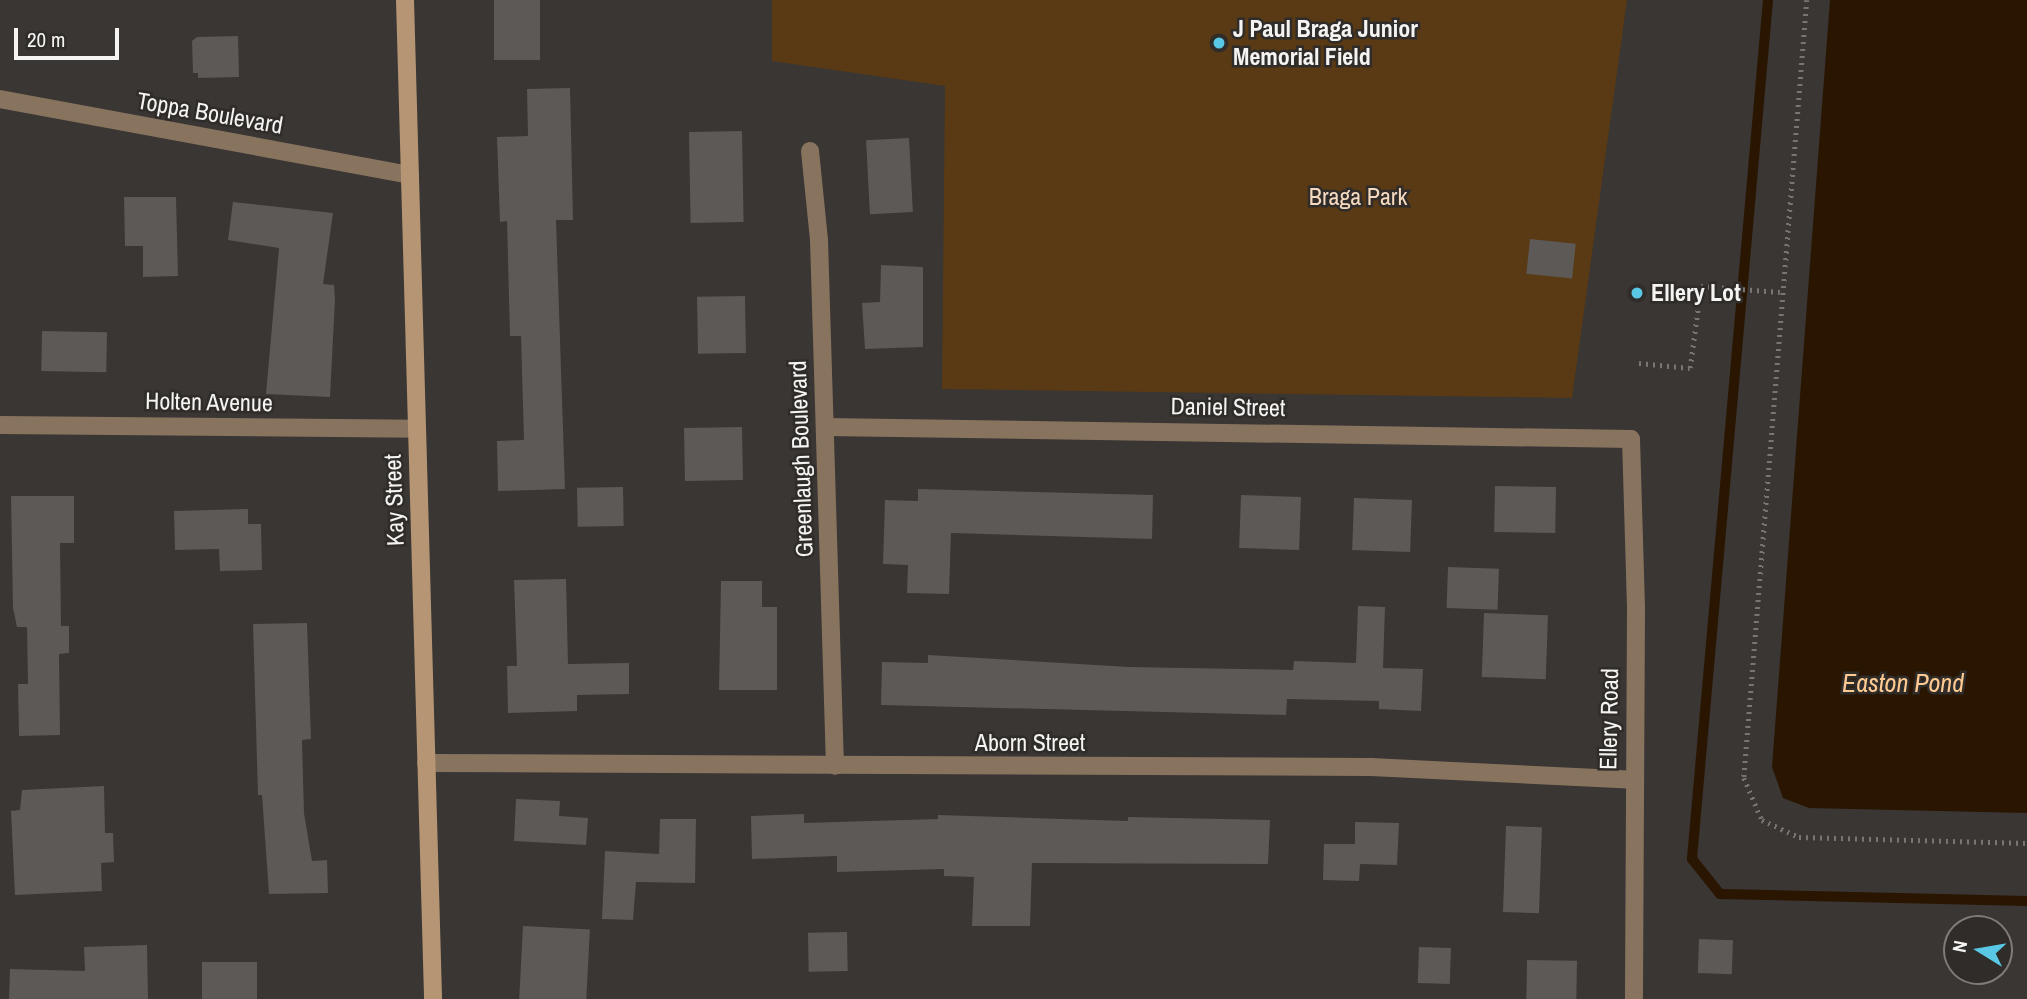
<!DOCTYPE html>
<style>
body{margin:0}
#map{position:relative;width:2027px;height:999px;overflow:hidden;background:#393633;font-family:"Archivo Narrow",sans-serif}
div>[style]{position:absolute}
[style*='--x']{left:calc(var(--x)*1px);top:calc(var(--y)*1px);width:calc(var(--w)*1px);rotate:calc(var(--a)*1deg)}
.green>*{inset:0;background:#5a3a14}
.water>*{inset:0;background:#2a1500}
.stream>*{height:10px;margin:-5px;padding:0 5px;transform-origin:5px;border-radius:5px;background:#2a1500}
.building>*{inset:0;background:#5c5956;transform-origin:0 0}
.path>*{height:4.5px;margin-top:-2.25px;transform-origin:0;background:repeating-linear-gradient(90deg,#787673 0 2px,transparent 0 7px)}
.street>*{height:18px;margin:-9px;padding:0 9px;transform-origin:9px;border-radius:9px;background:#88735f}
.secondary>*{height:18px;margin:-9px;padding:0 9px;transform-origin:9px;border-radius:9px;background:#b59574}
.dots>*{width:19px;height:19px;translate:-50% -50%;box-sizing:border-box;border:4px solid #2f2c29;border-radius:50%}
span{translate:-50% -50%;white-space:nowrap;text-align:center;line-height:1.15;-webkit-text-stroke:5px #2f2c29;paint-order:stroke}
.poi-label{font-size:24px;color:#f5f4f2;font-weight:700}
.left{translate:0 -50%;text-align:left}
.street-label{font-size:24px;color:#f5f4f2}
.park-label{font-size:24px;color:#f5dabf}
.water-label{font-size:26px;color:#ffca91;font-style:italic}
.north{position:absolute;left:1943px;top:915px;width:70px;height:70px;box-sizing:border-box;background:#2f2c29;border:2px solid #7e7c79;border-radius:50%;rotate:281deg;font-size:19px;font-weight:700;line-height:28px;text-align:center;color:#f5f4f2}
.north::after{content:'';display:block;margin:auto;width:24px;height:32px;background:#59c8e5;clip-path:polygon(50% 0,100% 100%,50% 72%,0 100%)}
.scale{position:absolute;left:14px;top:28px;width:105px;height:32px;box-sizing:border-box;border:4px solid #f5f4f2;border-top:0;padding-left:9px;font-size:21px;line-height:24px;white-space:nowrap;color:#f5f4f2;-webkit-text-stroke:5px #2f2c29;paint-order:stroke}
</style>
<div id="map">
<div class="green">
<div style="clip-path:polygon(772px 0,1627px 0,1572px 398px,942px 389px,945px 86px,772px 61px)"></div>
</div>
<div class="water">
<div style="clip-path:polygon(1830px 0,2027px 0,2027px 813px,1809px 808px,1783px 798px,1772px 767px)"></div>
</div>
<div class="stream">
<div style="--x:1768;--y:0;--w:862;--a:95.06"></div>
<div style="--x:1692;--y:859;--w:45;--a:51.3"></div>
<div style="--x:1720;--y:894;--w:307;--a:1.3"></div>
</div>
<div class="building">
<div style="left:494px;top:0;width:46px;height:60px"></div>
<div style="clip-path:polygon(238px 36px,239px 77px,198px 78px,198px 73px,193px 73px,192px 41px,197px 37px)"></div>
<div style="clip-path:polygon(570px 88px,573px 220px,556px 220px,565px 489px,498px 491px,497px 441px,524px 440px,521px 336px,510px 336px,507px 221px,500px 222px,497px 137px,528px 136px,527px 89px)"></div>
<div style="left:742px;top:131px;width:91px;height:53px;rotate:89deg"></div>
<div style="left:909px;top:138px;width:74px;height:43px;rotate:87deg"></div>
<div style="clip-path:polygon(124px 197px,176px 197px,178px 276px,143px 277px,143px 246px,125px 246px)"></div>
<div style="clip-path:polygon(233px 202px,333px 213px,323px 284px,334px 285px,335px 299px,330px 397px,266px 394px,279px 248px,228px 240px)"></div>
<div style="left:1530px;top:239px;width:46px;height:35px;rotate:6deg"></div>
<div style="clip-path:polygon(881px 265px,923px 267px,923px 347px,865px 349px,862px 303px,880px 302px)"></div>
<div style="left:745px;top:296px;width:57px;height:48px;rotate:89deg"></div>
<div style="left:42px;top:331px;width:65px;height:40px;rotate:1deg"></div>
<div style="left:742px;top:427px;width:53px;height:58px;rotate:89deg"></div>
<div style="left:1495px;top:486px;width:61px;height:46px;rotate:1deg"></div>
<div style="left:623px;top:487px;width:39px;height:46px;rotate:89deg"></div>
<div style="clip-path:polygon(918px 489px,1153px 495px,1152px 539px,951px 533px,949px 594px,907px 593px,908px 565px,883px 564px,885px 500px,918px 501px)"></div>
<div style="left:1241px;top:495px;width:60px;height:53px;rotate:2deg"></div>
<div style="clip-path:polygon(11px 496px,74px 496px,74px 543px,60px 543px,61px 626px,69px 626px,69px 653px,59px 654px,60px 735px,19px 736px,18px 684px,28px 684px,27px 627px,17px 627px,13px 608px)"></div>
<div style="left:1354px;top:498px;width:58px;height:52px;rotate:2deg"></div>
<div style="clip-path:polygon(248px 509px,248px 524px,261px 524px,262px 570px,220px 571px,219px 549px,175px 550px,174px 511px)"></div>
<div style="left:1448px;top:567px;width:51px;height:41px;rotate:2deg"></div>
<div style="clip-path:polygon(566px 579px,568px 664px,629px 663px,629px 694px,577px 695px,577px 711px,508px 713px,507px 666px,517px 666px,514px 580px)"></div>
<div style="clip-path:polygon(721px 581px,762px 581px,762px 607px,777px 607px,777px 690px,719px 690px)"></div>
<div style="clip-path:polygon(1358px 606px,1385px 607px,1383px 668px,1423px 669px,1421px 711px,1379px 709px,1379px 701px,1287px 699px,1286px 715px,881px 705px,882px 662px,928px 663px,928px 655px,1129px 667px,1293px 670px,1294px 661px,1356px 663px)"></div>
<div style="left:1484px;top:613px;width:64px;height:64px;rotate:2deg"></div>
<div style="clip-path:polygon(307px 623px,311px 739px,302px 740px,304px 813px,312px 861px,327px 860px,328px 893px,269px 894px,262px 795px,258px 795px,253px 624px)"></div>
<div style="clip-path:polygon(104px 786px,105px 833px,113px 833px,114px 862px,101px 863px,102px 891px,15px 895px,11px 811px,20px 810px,22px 790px)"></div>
<div style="clip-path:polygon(516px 799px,560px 801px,559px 816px,588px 818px,586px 845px,514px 841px)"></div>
<div style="clip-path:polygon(804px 814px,804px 823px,938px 819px,938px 815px,1128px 821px,1128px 817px,1270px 820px,1268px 864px,1032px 863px,1030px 926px,972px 926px,974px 877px,944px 876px,944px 869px,837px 872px,837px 856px,752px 859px,751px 816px)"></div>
<div style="clip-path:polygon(660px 819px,696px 819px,695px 883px,636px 882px,633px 920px,602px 919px,605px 851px,659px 854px)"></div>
<div style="clip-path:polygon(1355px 822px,1399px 823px,1397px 865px,1360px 864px,1359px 881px,1323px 880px,1324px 844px,1355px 844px)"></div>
<div style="left:1506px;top:826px;width:36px;height:86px;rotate:2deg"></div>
<div style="left:523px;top:926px;width:67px;height:73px;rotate:3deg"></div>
<div style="left:847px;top:932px;width:39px;height:39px;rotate:89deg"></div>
<div style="left:1699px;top:939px;width:34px;height:34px;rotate:2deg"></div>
<div style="clip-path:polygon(147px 945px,148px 999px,9px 999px,10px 969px,85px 971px,84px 947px)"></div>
<div style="left:1419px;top:947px;width:32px;height:36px;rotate:2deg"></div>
<div style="left:1527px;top:960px;width:50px;height:39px;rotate:1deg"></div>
<div style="left:257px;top:962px;width:37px;height:55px;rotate:90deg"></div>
</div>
<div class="path">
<div style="--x:1807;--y:0;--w:781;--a:94.63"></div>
<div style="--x:1744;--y:778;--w:46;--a:66.8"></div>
<div style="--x:1762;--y:820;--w:41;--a:24.7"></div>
<div style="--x:1799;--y:837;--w:228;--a:1.5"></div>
<div style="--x:1639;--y:363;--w:51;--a:5.6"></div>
<div style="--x:1690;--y:368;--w:83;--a:-82.4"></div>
<div style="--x:1701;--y:286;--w:79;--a:4.3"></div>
</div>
<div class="street">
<div style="--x:0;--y:99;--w:417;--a:10.5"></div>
<div style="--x:810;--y:151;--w:89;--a:84.2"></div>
<div style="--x:819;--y:240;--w:526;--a:88.26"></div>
<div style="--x:0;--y:425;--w:417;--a:0.5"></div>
<div style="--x:825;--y:427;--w:806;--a:0.85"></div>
<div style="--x:1631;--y:439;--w:170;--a:88.3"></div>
<div style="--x:1636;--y:609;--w:390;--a:90.3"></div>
<div style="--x:426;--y:763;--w:945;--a:0.24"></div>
<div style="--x:1371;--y:767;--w:262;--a:2.8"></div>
</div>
<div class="secondary">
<div style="--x:405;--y:0;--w:999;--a:88.39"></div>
</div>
<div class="dots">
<div style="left:1219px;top:43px;background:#59c8e5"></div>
<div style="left:1637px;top:293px;background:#59c8e5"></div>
</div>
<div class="poi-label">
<span class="left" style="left:1233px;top:43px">J Paul Braga Junior<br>Memorial Field</span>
<span class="left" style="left:1651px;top:293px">Ellery Lot</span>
</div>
<div class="street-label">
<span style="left:210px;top:113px;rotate:10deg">Toppa Boulevard</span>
<span style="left:209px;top:402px;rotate:1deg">Holten Avenue</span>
<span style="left:1228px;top:407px;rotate:1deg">Daniel Street</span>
<span style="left:801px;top:459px;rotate:-92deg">Greenlaugh Boulevard</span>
<span style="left:394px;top:500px;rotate:-92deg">Kay Street</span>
<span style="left:1609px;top:719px;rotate:-89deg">Ellery Road</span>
<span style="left:1030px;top:743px">Aborn Street</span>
</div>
<div class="park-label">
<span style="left:1358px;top:197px">Braga Park</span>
</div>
<div class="water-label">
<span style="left:1903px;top:683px">Easton Pond</span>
</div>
<div class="north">N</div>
<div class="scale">20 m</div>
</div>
